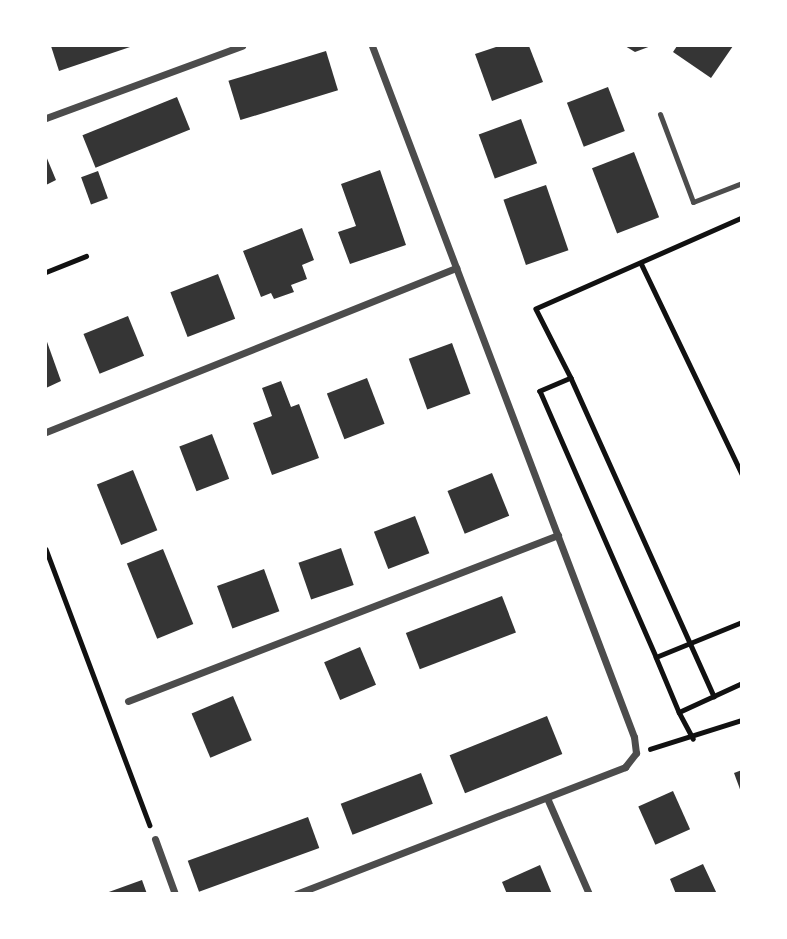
<!DOCTYPE html>
<style>
body{margin:0}
#map{position:relative;width:787px;height:939px;overflow:hidden;background:#fff;font-family:"Archivo Narrow",sans-serif}
div>[style]{position:absolute}
[style*='--x']{left:calc(var(--x)*1px);top:calc(var(--y)*1px);width:calc(var(--w)*1px);rotate:calc(var(--a)*1deg)}
.building>*{inset:0;background:#353535;transform-origin:0 0}
.path>*{height:4.5px;margin:-2.25px;padding:0 2.25px;transform-origin:2.25px;border-radius:2.25px;background:#111}
.service>*{height:5px;margin:-2.5px;padding:0 2.5px;transform-origin:2.5px;border-radius:2.5px;background:#4c4c4c}
.minor>*{height:7px;margin:-3.5px;padding:0 3.5px;transform-origin:3.5px;border-radius:3.5px;background:#4c4c4c}
span{translate:-50% -50%;white-space:nowrap;text-align:center;line-height:1.15;-webkit-text-stroke:7px #fff;paint-order:stroke}
.frame{position:absolute;inset:0;border:47px solid #fff;pointer-events:none}
</style>
<div id="map">
<div class="building">
<div style="clip-path:polygon(51px 46px,133px 46px,59px 71px)"></div>
<div style="clip-path:polygon(499px 46px,529px 46px,543px 82px,492px 101px,475px 54px)"></div>
<div style="clip-path:polygon(625px 46px,651px 46px,635px 52px)"></div>
<div style="clip-path:polygon(677px 46px,733px 46px,711px 78px,673px 52px)"></div>
<div style="left:326px;top:51px;width:41px;height:102px;rotate:73deg"></div>
<div style="left:608px;top:87px;width:47px;height:44px;rotate:69deg"></div>
<div style="left:177px;top:97px;width:35px;height:102px;rotate:68deg"></div>
<div style="left:521px;top:119px;width:47px;height:45px;rotate:70deg"></div>
<div style="left:634px;top:152px;width:70px;height:45px;rotate:69deg"></div>
<div style="clip-path:polygon(46px 156px,56px 180px,46px 185px)"></div>
<div style="clip-path:polygon(380px 170px,406px 245px,350px 264px,338px 232px,356px 226px,341px 184px)"></div>
<div style="left:98px;top:171px;width:29px;height:18px;rotate:70deg"></div>
<div style="left:546px;top:185px;width:69px;height:45px;rotate:71deg"></div>
<div style="clip-path:polygon(302px 228px,314px 260px,302px 265px,307px 279px,291px 285px,294px 292px,274px 299px,271px 293px,261px 297px,243px 251px)"></div>
<div style="left:218px;top:274px;width:48px;height:51px;rotate:69deg"></div>
<div style="left:128px;top:316px;width:43px;height:48px;rotate:68deg"></div>
<div style="clip-path:polygon(46px 339px,61px 381px,46px 388px)"></div>
<div style="left:452px;top:343px;width:54px;height:46px;rotate:70deg"></div>
<div style="left:367px;top:378px;width:49px;height:43px;rotate:69deg"></div>
<div style="clip-path:polygon(281px 381px,291px 407px,299px 404px,319px 458px,272px 475px,253px 423px,272px 416px,262px 388px)"></div>
<div style="left:212px;top:434px;width:48px;height:35px;rotate:69deg"></div>
<div style="left:133px;top:470px;width:65px;height:39px;rotate:68deg"></div>
<div style="left:492px;top:473px;width:46px;height:48px;rotate:68deg"></div>
<div style="left:415px;top:516px;width:40px;height:44px;rotate:69deg"></div>
<div style="left:341px;top:548px;width:39px;height:45px;rotate:71deg"></div>
<div style="left:163px;top:549px;width:81px;height:39px;rotate:68deg"></div>
<div style="left:264px;top:569px;width:45px;height:50px;rotate:70deg"></div>
<div style="left:502px;top:596px;width:39px;height:103px;rotate:69deg"></div>
<div style="left:360px;top:647px;width:41px;height:39px;rotate:67deg"></div>
<div style="left:233px;top:696px;width:48px;height:45px;rotate:67deg"></div>
<div style="left:547px;top:716px;width:41px;height:105px;rotate:68deg"></div>
<div style="clip-path:polygon(742px 770px,742px 792px,741px 792px,734px 773px)"></div>
<div style="left:421px;top:773px;width:33px;height:86px;rotate:69deg"></div>
<div style="left:673px;top:791px;width:42px;height:38px;rotate:66deg"></div>
<div style="left:308px;top:817px;width:33px;height:128px;rotate:70deg"></div>
<div style="clip-path:polygon(703px 864px,717px 894px,676px 894px,670px 879px)"></div>
<div style="clip-path:polygon(540px 865px,552px 894px,507px 894px,502px 882px)"></div>
<div style="clip-path:polygon(142px 880px,147px 894px,106px 894px,106px 893px)"></div>
</div>
<div class="path">
<div style="--x:742;--y:218;--w:225;--a:156.2"></div>
<div style="--x:536;--y:309;--w:77;--a:63.1"></div>
<div style="--x:571;--y:378;--w:34;--a:157"></div>
<div style="--x:540;--y:391;--w:290;--a:66.4"></div>
<div style="--x:656;--y:657;--w:93;--a:-22.1"></div>
<div style="--x:641;--y:263;--w:234;--a:64.4"></div>
<div style="--x:46;--y:272;--w:43;--a:-21.8"></div>
<div style="--x:571;--y:378;--w:349;--a:65.8"></div>
<div style="--x:46;--y:549;--w:295;--a:69.4"></div>
<div style="--x:656;--y:657;--w:60;--a:67.3"></div>
<div style="--x:679;--y:712;--w:69;--a:-24.7"></div>
<div style="--x:679;--y:712;--w:30;--a:62"></div>
<div style="--x:650;--y:749;--w:96;--a:-17.5"></div>
</div>
<div class="service">
<div style="--x:660;--y:114;--w:94;--a:69.4"></div>
<div style="--x:693;--y:202;--w:53;--a:-21.2"></div>
</div>
<div class="minor">
<div style="--x:46;--y:118;--w:209;--a:-20.2"></div>
<div style="--x:46;--y:432;--w:442;--a:-21.8"></div>
<div style="--x:128;--y:701;--w:461;--a:-21.1"></div>
<div style="--x:547;--y:798;--w:105;--a:66.4"></div>
<div style="--x:155;--y:839;--w:59;--a:70"></div>
<div style="--x:296;--y:894;--w:353;--a:-21.1"></div>
<div style="--x:625;--y:767;--w:18;--a:-52"></div>
<div style="--x:636;--y:753;--w:16;--a:-97"></div>
<div style="--x:634;--y:737;--w:739;--a:-110.76"></div>
</div>
<div class="frame"></div>
</div>
